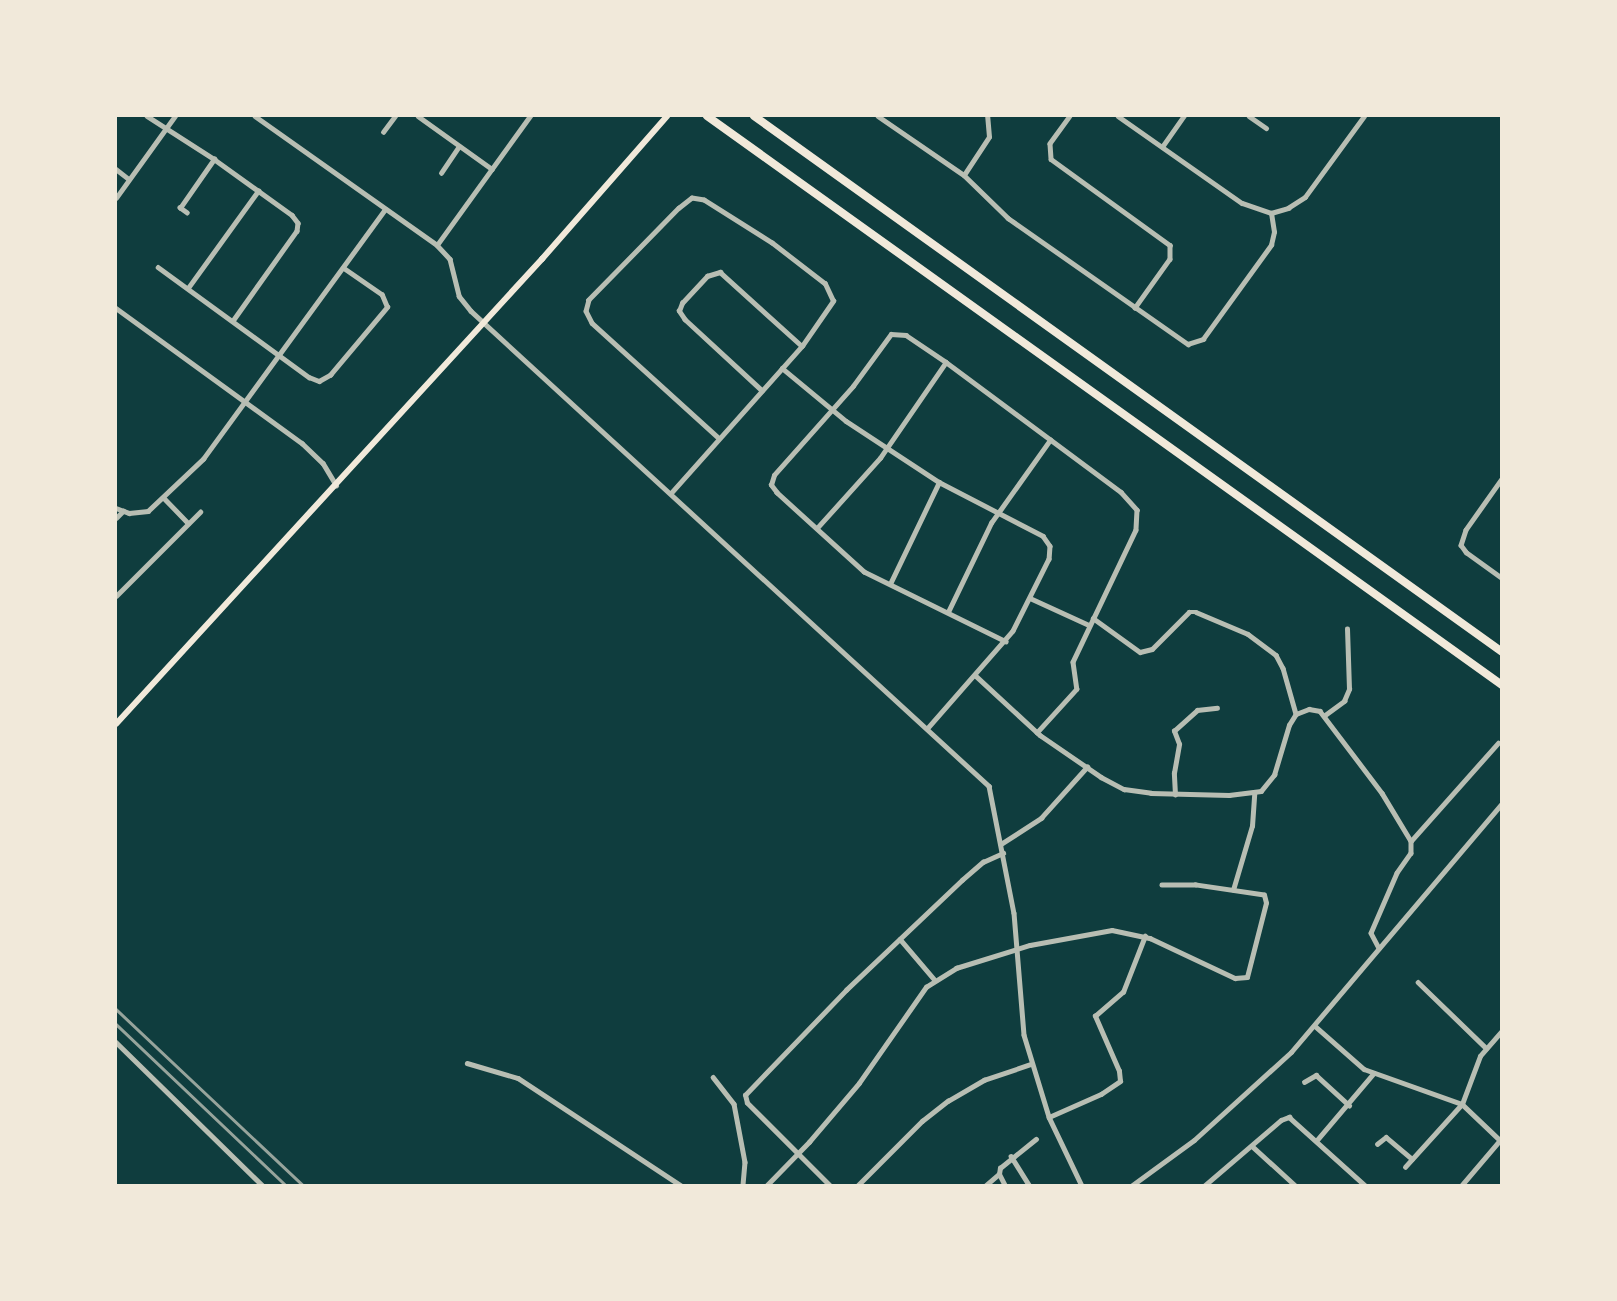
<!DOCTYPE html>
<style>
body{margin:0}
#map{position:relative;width:1617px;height:1301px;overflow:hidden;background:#0f3d3e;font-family:"Roboto Condensed",sans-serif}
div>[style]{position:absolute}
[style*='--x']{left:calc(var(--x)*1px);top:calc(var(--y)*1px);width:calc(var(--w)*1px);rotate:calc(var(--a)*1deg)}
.minor>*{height:4.5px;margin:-2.25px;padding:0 2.25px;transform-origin:2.25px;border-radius:2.25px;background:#b8beb3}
.tertiary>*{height:5px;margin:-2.5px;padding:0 2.5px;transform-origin:2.5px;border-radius:2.5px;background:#b8beb3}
.secondary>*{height:6px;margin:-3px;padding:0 3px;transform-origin:3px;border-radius:3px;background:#f1e9da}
.motorway>*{height:8px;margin:-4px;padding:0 4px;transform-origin:4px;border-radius:4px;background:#f1e9da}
.rail>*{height:2.5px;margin:-1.25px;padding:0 1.25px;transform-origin:1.25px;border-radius:1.25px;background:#97a49c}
span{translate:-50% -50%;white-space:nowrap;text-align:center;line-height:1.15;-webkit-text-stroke:5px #f1e9da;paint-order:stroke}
.frame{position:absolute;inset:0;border:117px solid #f1e9da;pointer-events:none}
</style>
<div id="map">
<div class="minor">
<div style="--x:147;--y:116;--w:80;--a:32.7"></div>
<div style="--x:214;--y:159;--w:96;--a:35.7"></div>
<div style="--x:292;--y:215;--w:10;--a:53"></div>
<div style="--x:298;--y:223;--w:8;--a:97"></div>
<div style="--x:297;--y:231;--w:110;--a:125.4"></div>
<div style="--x:255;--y:116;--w:223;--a:35.3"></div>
<div style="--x:437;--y:245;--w:19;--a:47"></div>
<div style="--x:450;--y:259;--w:38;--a:76"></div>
<div style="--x:459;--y:296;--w:19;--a:51"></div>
<div style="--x:471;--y:311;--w:703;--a:42.52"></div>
<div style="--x:989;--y:786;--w:129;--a:78.9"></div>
<div style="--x:1014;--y:913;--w:122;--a:85.3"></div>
<div style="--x:1024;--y:1035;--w:86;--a:73"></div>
<div style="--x:1049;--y:1117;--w:76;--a:64.4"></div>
<div style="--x:418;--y:116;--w:91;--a:35.6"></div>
<div style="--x:878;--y:116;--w:104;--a:34.5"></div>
<div style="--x:964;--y:175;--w:62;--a:44.3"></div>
<div style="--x:1008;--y:218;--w:220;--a:35"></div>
<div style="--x:1188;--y:344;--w:16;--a:-18"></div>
<div style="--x:1203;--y:339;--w:116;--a:-54.1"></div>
<div style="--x:1271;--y:245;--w:13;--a:-77"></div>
<div style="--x:1274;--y:232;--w:19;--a:-99"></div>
<div style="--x:1070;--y:116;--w:34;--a:126"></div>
<div style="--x:1050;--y:144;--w:15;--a:86"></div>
<div style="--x:1051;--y:159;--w:147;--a:35.9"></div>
<div style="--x:1170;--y:245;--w:14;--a:90"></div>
<div style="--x:1170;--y:259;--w:60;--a:125.5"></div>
<div style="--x:1118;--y:116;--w:151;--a:35.1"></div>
<div style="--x:1242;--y:203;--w:31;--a:19"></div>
<div style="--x:1271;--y:213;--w:18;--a:-16"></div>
<div style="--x:1288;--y:208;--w:20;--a:-33"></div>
<div style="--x:1305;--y:197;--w:100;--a:-53.9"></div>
<div style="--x:1249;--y:116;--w:21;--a:35"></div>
<div style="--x:383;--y:132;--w:20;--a:-53"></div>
<div style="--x:1162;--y:147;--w:38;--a:-55"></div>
<div style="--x:116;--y:169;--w:16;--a:38"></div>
<div style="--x:441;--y:173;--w:32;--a:-56"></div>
<div style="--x:964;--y:175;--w:45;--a:-56.7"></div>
<div style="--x:989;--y:137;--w:21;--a:-95"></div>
<div style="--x:116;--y:198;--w:101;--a:-54.3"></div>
<div style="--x:187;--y:213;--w:9;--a:-144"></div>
<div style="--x:180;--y:208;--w:60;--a:-55.2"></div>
<div style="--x:437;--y:245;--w:159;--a:-54.2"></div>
<div style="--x:158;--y:267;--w:187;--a:36.1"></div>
<div style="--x:309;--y:377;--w:11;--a:22"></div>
<div style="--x:319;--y:381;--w:13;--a:-29"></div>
<div style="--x:330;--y:375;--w:89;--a:-50"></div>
<div style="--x:387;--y:307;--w:13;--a:-113"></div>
<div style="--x:382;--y:295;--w:47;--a:-145.3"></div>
<div style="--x:188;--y:288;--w:120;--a:-54.2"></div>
<div style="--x:116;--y:308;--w:230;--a:36"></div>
<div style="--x:302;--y:443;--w:29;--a:44"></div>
<div style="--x:323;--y:463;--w:26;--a:59"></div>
<div style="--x:782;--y:368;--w:83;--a:39.6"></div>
<div style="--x:846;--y:421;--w:111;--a:33.3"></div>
<div style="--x:939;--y:482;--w:117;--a:27.4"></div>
<div style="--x:1043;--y:536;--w:12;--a:55"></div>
<div style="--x:1050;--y:546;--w:13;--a:94"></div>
<div style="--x:1049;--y:559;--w:80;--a:116.6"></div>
<div style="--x:1013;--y:631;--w:129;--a:131.2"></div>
<div style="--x:762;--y:391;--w:105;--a:-137.3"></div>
<div style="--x:685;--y:320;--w:11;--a:-124"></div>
<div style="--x:679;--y:311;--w:9;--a:-69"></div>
<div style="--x:682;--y:303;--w:37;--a:-47"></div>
<div style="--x:707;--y:276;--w:14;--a:-17"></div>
<div style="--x:720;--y:272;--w:110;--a:42.1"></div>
<div style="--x:1502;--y:479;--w:62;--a:125.2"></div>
<div style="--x:1466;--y:530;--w:16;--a:108"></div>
<div style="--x:1461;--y:545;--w:9;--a:54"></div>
<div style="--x:1466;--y:552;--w:44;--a:35.8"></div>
<div style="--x:671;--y:493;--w:197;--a:-48.3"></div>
<div style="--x:802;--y:346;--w:55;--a:-55.4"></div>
<div style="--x:833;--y:301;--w:19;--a:-115"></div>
<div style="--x:825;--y:284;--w:67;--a:-142.3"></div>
<div style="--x:772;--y:243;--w:80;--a:-147.7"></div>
<div style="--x:704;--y:200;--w:12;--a:-171"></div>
<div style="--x:692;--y:198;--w:16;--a:142"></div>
<div style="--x:679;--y:208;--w:129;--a:134.4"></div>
<div style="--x:589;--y:300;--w:11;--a:105"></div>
<div style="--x:586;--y:311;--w:13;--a:63"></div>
<div style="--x:592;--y:323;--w:171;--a:42.2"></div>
<div style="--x:164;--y:498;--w:35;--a:46"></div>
<div style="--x:116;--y:508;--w:14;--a:21"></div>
<div style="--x:129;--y:513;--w:19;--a:-6"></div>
<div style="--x:148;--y:511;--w:76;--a:-43.4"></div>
<div style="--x:203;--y:459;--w:309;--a:-53.9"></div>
<div style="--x:116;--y:518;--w:10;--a:-45"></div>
<div style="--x:817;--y:528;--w:94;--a:-48"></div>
<div style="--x:880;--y:458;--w:116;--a:-55.5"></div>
<div style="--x:890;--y:584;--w:113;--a:-64.3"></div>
<div style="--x:116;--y:596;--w:119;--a:-45"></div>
<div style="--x:1030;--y:598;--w:65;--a:24.6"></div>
<div style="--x:948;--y:612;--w:99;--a:-64.2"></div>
<div style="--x:991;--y:523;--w:102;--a:-54.6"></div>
<div style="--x:1093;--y:618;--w:58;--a:35.9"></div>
<div style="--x:1140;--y:652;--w:12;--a:-14"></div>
<div style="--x:1152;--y:649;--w:52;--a:-45"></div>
<div style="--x:1189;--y:612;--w:7;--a:0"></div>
<div style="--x:1196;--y:612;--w:56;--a:22.9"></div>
<div style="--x:1248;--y:634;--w:35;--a:37"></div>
<div style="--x:1276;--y:655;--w:15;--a:62"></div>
<div style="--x:1283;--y:668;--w:48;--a:74.2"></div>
<div style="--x:1006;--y:642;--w:158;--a:-153.8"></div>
<div style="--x:864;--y:572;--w:118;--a:-137.8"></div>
<div style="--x:777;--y:493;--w:10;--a:-127"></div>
<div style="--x:771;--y:485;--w:10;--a:-73"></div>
<div style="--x:774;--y:475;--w:119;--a:-48.4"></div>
<div style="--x:853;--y:386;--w:64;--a:-53.8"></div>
<div style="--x:891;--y:334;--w:15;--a:4"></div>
<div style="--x:906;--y:335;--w:48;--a:34"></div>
<div style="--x:946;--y:362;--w:218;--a:36.6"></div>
<div style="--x:1121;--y:492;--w:24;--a:48"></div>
<div style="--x:1137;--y:510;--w:20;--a:93"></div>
<div style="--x:1136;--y:530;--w:146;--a:115.5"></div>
<div style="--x:1073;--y:662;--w:27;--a:82"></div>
<div style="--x:1077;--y:689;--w:59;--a:132.3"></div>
<div style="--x:976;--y:676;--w:87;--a:42.7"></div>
<div style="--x:1040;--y:735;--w:74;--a:34.5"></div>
<div style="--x:1101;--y:777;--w:26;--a:28"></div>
<div style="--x:1124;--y:789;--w:27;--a:8"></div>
<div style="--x:1151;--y:793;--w:78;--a:1.5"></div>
<div style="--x:1229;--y:795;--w:32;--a:-7"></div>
<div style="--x:1261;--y:791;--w:21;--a:-51"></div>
<div style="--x:1274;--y:775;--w:52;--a:-73.3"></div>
<div style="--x:1289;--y:725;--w:13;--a:-58"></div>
<div style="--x:1296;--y:714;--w:14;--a:-21"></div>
<div style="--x:1309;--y:709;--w:11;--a:10"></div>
<div style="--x:1320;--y:711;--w:103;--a:52.9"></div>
<div style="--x:1382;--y:793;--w:56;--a:58.9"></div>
<div style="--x:1411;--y:841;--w:12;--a:90"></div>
<div style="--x:1411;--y:853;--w:24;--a:125"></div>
<div style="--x:1397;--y:873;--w:65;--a:113.4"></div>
<div style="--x:1371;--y:933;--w:17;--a:62"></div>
<div style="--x:1325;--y:715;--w:24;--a:-36"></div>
<div style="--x:1344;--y:701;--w:13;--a:-67"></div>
<div style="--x:1349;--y:689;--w:60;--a:-91.9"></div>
<div style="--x:1175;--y:795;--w:22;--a:-93"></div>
<div style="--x:1174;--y:773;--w:29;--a:-80"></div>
<div style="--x:1179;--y:744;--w:14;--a:-111"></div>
<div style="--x:1174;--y:731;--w:31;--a:-42"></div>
<div style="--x:1197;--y:710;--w:20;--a:-6"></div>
<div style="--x:1411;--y:841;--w:131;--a:-48.4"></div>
<div style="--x:1001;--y:844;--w:48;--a:-33"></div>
<div style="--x:1041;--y:818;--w:69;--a:-48"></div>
<div style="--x:1233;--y:890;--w:67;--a:-73.5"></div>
<div style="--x:1252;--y:826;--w:32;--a:-86"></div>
<div style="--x:900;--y:939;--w:52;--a:49.6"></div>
<div style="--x:1418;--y:982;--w:95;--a:44.1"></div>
<div style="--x:1315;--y:1026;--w:65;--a:41.3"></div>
<div style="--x:1364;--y:1069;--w:104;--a:19.7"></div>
<div style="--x:1462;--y:1104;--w:52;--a:43.5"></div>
<div style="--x:116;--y:1042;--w:206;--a:44.4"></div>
<div style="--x:467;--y:1063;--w:53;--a:16.4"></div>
<div style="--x:518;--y:1078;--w:196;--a:33.4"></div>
<div style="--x:713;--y:1077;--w:34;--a:52"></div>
<div style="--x:734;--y:1104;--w:59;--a:79.3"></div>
<div style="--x:745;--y:1162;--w:24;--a:95"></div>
<div style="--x:1304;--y:1082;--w:14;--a:-30"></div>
<div style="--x:1316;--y:1075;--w:45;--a:42.3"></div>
<div style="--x:1049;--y:1117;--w:57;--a:-23.9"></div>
<div style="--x:1101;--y:1094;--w:23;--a:-34"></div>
<div style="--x:1120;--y:1081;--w:10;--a:-96"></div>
<div style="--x:1119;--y:1071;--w:60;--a:-113.6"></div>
<div style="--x:1095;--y:1016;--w:37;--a:-41"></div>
<div style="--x:1123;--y:992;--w:60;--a:-68.6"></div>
<div style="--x:1317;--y:1140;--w:87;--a:-49.7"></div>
<div style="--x:1377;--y:1144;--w:11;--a:-38"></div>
<div style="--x:1386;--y:1137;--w:34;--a:40"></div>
<div style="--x:1252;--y:1146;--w:59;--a:42.3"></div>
<div style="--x:1011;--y:1156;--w:36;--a:58"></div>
<div style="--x:1405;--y:1167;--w:85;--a:-47.9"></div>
<div style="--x:1462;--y:1104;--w:51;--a:-69.4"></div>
<div style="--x:1480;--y:1056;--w:33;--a:-49"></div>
<div style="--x:766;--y:1186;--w:62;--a:-45.7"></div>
<div style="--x:809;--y:1142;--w:77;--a:-49.7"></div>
<div style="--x:859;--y:1083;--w:117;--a:-55.1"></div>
<div style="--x:926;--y:987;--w:36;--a:-32"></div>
<div style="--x:956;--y:968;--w:77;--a:-17.3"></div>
<div style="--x:1030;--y:945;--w:83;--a:-10.4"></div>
<div style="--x:1112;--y:930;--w:39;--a:12"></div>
<div style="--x:1150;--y:938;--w:94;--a:25.2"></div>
<div style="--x:1235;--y:978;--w:12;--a:-5"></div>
<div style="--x:1247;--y:977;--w:76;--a:-75.6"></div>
<div style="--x:1266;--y:903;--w:8;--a:-104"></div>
<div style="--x:1264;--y:895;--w:69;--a:-171.6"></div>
<div style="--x:1196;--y:885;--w:34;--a:180"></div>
<div style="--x:830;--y:1186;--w:117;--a:-135"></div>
<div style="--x:747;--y:1103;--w:8;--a:-104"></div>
<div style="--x:745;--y:1095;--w:146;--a:-46.1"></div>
<div style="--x:846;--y:990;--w:160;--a:-43.5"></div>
<div style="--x:962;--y:880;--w:28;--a:-41"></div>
<div style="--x:983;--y:862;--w:22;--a:-24"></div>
<div style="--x:857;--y:1186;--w:92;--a:-45"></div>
<div style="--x:922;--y:1121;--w:33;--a:-38"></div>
<div style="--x:948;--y:1101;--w:42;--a:-30.3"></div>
<div style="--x:984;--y:1080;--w:50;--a:-18.8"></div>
<div style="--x:985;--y:1186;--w:18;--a:-41"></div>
<div style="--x:1005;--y:1186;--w:13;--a:-117"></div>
<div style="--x:999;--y:1174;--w:6;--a:-81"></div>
<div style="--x:1000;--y:1168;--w:46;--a:-38.9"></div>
<div style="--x:1204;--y:1186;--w:101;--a:-40.6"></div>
<div style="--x:1281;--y:1120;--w:9;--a:-21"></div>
<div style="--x:1289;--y:1117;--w:103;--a:41.9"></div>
<div style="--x:1461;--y:1186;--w:60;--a:-49.7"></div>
</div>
<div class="tertiary">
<div style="--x:1131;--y:1186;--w:78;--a:-36.1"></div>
<div style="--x:1194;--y:1140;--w:131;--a:-42.2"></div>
<div style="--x:1291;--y:1052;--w:326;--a:-49.7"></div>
</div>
<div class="secondary">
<div style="--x:116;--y:724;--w:631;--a:-47.51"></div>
<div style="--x:542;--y:259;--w:190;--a:-48.8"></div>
</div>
<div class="motorway">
<div style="--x:707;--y:116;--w:978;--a:35.59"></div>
<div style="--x:754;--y:116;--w:920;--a:35.62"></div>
</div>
<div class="rail">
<div style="--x:116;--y:1009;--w:258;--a:43.3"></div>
<div style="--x:116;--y:1024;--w:236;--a:43.5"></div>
</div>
<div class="frame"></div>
</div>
